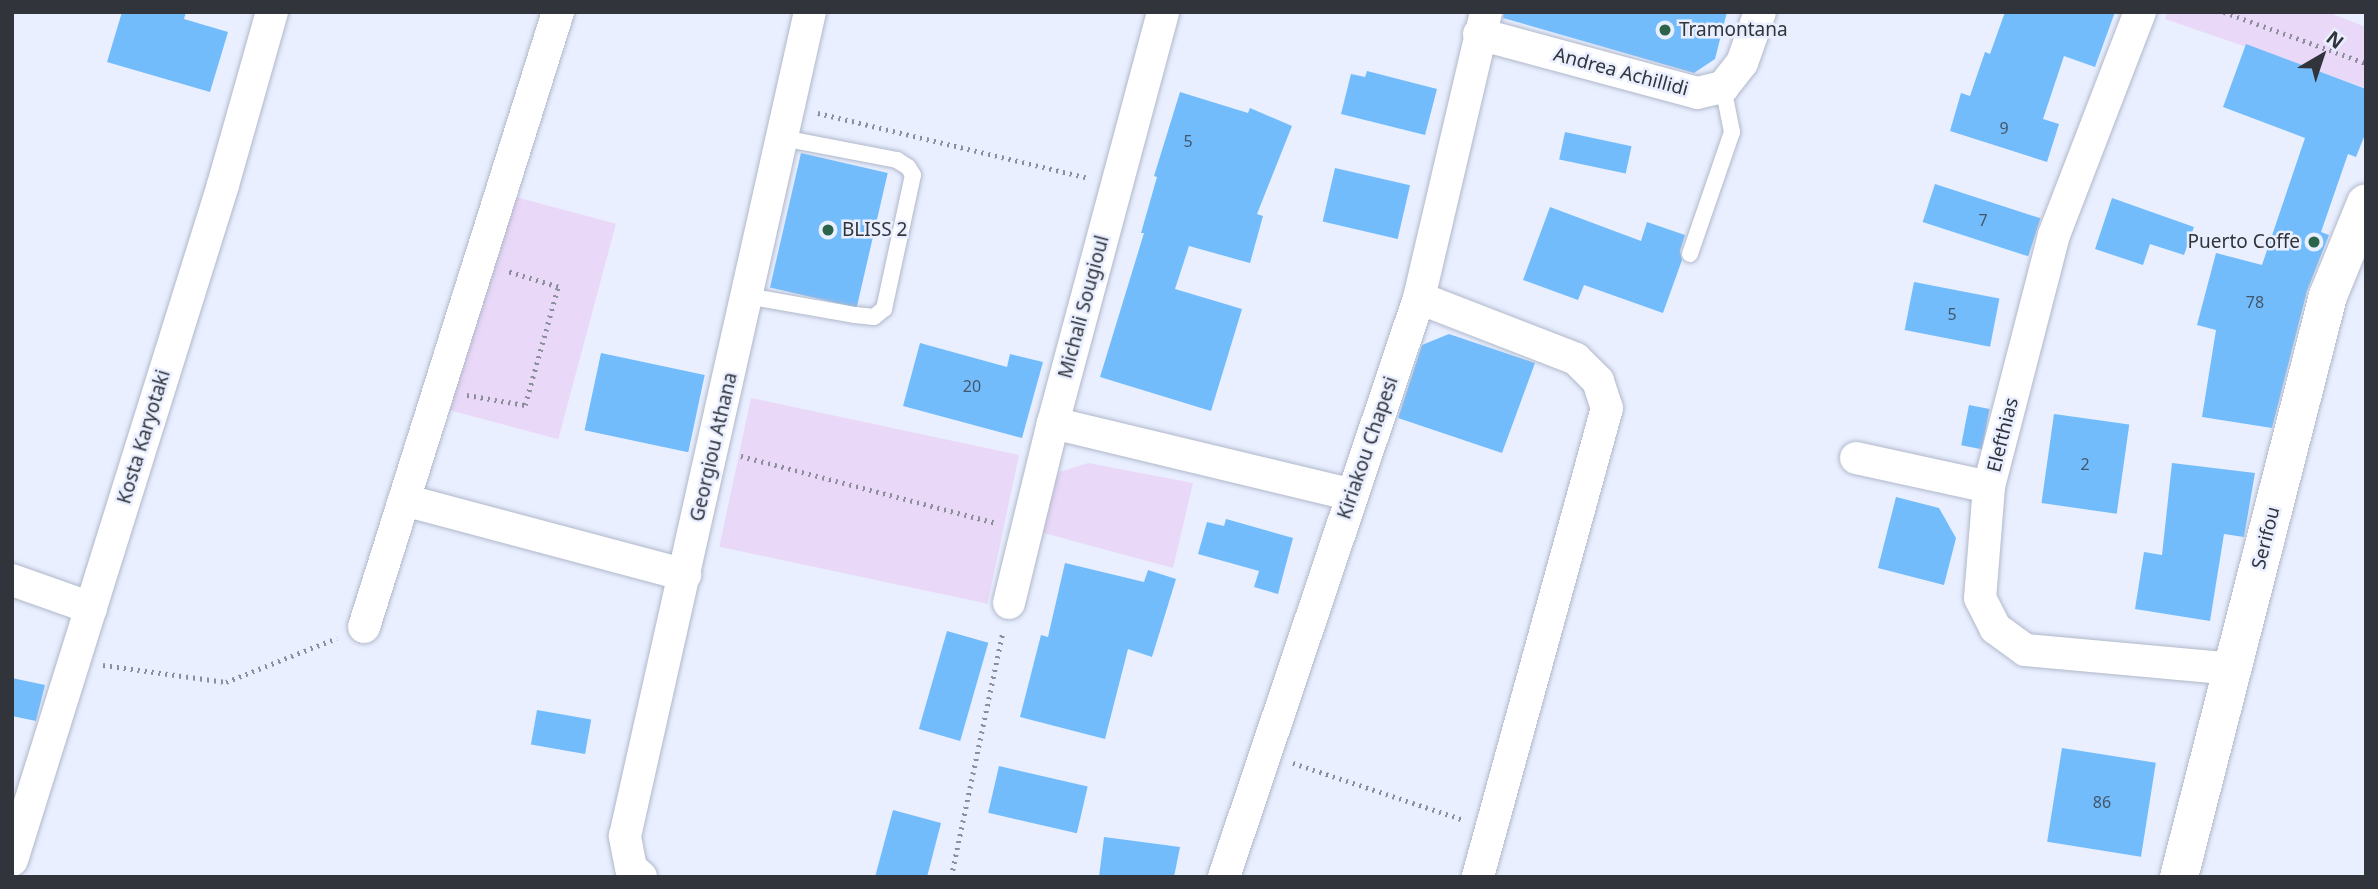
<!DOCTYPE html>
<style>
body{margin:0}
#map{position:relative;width:2378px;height:889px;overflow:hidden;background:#e9efff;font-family:"Noto Sans",sans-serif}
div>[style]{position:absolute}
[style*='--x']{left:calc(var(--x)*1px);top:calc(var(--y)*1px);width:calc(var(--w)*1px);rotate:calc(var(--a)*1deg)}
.green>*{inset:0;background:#e9d8f8;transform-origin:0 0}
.building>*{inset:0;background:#73bcfc;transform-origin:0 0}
.path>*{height:4.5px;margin-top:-2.25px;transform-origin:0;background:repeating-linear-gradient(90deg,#8b8f9b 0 2px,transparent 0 7px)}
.roads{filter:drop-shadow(0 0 2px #b0b8ca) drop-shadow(0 0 2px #b0b8ca)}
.service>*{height:16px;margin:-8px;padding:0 8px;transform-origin:8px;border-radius:8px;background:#fff}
.minor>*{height:32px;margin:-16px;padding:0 16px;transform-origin:16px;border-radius:16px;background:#fff}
.tertiary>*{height:38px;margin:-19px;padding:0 19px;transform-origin:19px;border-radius:19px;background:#fff}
.dots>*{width:19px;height:19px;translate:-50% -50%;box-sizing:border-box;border:4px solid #e9efff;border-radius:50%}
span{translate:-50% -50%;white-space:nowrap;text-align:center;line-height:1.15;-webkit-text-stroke:5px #e9efff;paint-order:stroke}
.number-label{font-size:16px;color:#42566b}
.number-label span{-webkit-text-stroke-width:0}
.poi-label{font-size:19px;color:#31343b}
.left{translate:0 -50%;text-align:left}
.right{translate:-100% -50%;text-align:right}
.street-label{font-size:19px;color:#31343b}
.frame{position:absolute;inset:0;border:14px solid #31343b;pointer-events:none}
.north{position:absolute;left:2287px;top:21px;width:70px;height:70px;-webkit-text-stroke:5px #e9efff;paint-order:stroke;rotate:39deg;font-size:19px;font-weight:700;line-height:28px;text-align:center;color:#31343b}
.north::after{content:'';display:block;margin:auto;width:24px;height:32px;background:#31343b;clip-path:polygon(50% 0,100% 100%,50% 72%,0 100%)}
</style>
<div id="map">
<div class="green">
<div style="clip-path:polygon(2167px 12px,2327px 12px,2366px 27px,2366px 88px,2165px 19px)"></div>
<div style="left:501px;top:193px;width:119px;height:223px;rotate:15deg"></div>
<div style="left:751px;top:398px;width:274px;height:152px;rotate:12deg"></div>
<div style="clip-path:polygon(1088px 463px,1193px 483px,1173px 568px,1040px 532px,1053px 481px,1060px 472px)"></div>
</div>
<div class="building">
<div style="clip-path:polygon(122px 12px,186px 12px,184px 19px,228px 32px,210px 92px,107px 62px)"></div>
<div style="clip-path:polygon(1504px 12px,1727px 12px,1715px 59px,1694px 73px,1503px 18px)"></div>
<div style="clip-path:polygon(2005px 12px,2115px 12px,2095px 67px,2064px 56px,2043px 119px,2059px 124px,2047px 162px,1950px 131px,1961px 93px,1970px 96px,1985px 52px,1990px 54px)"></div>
<div style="clip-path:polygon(2246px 44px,2366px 89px,2366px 132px,2356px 157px,2348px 154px,2321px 232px,2329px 235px,2307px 291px,2272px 428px,2202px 417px,2216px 330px,2197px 325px,2216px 253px,2262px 265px,2305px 138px,2223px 107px)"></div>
<div style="clip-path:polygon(1367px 71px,1437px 89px,1425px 135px,1341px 114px,1351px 74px,1365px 77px)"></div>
<div style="clip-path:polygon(1180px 92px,1248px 113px,1250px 108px,1292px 126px,1257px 214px,1263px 216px,1250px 263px,1189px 246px,1175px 289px,1242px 309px,1211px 411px,1100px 377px,1144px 233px,1141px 233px,1157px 177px,1154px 176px)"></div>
<div style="left:1565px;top:132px;width:68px;height:28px;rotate:12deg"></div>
<div style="left:801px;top:153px;width:89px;height:138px;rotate:13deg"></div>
<div style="left:1335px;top:168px;width:77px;height:55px;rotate:13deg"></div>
<div style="left:1935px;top:184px;width:111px;height:40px;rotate:18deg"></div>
<div style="clip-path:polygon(2112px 198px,2194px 227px,2184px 255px,2150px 244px,2143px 265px,2095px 249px)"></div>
<div style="clip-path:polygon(1550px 207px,1641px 241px,1647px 222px,1685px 235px,1680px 251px,1682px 260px,1663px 313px,1584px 285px,1578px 300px,1523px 280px)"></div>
<div style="left:1914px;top:282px;width:87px;height:49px;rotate:11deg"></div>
<div style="clip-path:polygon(1449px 334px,1535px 363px,1502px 453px,1398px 418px,1422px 345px)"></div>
<div style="clip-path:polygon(920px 343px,1007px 367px,1010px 354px,1043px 362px,1022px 438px,903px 406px)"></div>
<div style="left:601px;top:353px;width:106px;height:79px;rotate:12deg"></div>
<div style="left:1969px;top:405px;width:21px;height:41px;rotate:11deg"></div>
<div style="left:2054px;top:414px;width:76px;height:90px;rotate:8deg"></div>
<div style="clip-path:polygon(2172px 463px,2255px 473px,2244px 537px,2224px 534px,2210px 621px,2135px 609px,2144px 552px,2162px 555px)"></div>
<div style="clip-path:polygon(1896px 497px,1939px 508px,1956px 538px,1944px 585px,1878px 568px)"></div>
<div style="clip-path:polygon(1226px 519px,1293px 538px,1278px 594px,1254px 587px,1259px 571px,1198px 554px,1207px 522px,1224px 526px)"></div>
<div style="clip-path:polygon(1065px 563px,1144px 582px,1148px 570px,1176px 579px,1152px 657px,1128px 649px,1105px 739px,1020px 717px,1041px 635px,1048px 637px)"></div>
<div style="left:947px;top:631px;width:43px;height:102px;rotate:16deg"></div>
<div style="clip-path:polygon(12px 678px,45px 685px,36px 721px,12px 716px)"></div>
<div style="left:537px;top:710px;width:55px;height:35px;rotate:10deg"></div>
<div style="left:2062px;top:748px;width:95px;height:95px;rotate:9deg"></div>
<div style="left:999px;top:766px;width:91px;height:48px;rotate:13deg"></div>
<div style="clip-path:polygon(893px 810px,941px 823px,927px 877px,875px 877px)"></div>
<div style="clip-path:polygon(1104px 837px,1180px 847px,1174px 877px,1099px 877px)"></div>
</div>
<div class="path">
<div style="--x:2224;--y:12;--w:151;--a:19.8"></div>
<div style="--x:818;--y:113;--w:278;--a:13.5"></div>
<div style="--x:467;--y:395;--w:59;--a:9.8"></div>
<div style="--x:525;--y:405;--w:123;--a:-74.4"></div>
<div style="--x:558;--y:287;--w:54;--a:-162.9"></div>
<div style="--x:741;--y:456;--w:265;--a:14.7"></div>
<div style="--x:103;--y:665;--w:124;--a:7.9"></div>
<div style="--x:226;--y:682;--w:119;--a:-21.6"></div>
<div style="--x:1293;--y:763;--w:180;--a:18.4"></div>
<div style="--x:951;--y:877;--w:251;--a:-78.1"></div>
</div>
<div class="roads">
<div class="service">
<div style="--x:1690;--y:254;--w:129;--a:-71"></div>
<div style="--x:1732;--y:132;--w:46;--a:-101.3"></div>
<div style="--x:747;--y:296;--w:110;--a:10"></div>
<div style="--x:855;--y:315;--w:19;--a:6"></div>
<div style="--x:874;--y:317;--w:13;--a:-39"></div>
<div style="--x:884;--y:309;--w:137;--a:-77.8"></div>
<div style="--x:913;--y:175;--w:9;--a:-122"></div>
<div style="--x:908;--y:167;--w:13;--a:-148"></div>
<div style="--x:897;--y:160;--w:116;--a:-169.1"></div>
</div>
<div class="minor">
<div style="--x:2140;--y:12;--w:239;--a:111.1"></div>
<div style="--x:2054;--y:235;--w:260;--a:104.5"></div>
<div style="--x:1989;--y:487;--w:111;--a:94.6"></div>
<div style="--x:1980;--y:598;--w:34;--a:63"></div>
<div style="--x:1995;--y:628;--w:37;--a:36"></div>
<div style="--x:2025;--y:650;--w:208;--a:5.2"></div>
<div style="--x:1479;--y:34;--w:226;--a:15.1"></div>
<div style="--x:1697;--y:93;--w:27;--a:-13"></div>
<div style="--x:1723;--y:87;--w:31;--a:-52"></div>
<div style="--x:1742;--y:63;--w:54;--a:-70.6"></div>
<div style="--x:1419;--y:298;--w:168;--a:21.2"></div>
<div style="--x:1576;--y:359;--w:31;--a:45"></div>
<div style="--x:1598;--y:381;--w:28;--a:72"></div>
<div style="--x:1607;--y:408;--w:486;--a:105.4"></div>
<div style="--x:1053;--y:423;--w:308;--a:13.5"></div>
<div style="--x:1856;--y:458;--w:136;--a:12.3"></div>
<div style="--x:404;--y:500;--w:291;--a:14.9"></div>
<div style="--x:12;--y:580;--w:84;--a:19.5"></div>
<div style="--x:1009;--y:603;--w:185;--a:-76.3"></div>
<div style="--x:1053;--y:423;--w:425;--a:-75"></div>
<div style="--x:364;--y:627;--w:645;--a:-72.49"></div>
<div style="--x:12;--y:860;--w:707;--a:-72.64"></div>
<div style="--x:223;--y:185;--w:180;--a:-74.2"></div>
<div style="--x:641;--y:877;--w:13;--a:-138"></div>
<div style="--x:631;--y:868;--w:33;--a:-101"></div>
<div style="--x:625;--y:836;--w:845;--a:-77.35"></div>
<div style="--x:1224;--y:877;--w:611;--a:-71.39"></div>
<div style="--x:1419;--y:298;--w:294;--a:-76.8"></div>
</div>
<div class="tertiary">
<div style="--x:2179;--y:877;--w:600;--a:-75.62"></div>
<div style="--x:2328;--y:296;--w:100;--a:-67.8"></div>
</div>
</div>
<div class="dots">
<div style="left:1665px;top:30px;background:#2b634b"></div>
<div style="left:828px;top:230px;background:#2b634b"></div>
<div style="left:2314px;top:242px;background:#2b634b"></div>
</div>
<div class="number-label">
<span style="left:2004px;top:128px">9</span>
<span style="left:1188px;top:141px">5</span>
<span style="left:1983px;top:220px">7</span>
<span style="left:2255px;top:302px">78</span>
<span style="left:1952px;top:314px">5</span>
<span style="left:972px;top:386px">20</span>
<span style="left:2085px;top:464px">2</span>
<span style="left:2102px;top:802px">86</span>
</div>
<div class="poi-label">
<span class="left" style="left:1679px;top:30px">Tramontana</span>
<span class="left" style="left:842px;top:230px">BLISS 2</span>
<span class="right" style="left:2300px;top:242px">Puerto Coffe</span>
</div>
<div class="street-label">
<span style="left:1621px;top:72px;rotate:15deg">Andrea Achillidi</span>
<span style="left:1084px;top:307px;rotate:-75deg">Michali Sougioul</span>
<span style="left:2003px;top:435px;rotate:-76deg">Elefthias</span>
<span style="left:144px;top:437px;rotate:-73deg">Kosta Karyotaki</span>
<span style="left:714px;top:447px;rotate:-77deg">Georgiou Athana</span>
<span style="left:1368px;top:448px;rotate:-71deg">Kiriakou Chapesi</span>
<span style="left:2266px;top:538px;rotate:-76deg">Serifou</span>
</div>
<div class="frame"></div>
<div class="north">N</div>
</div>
